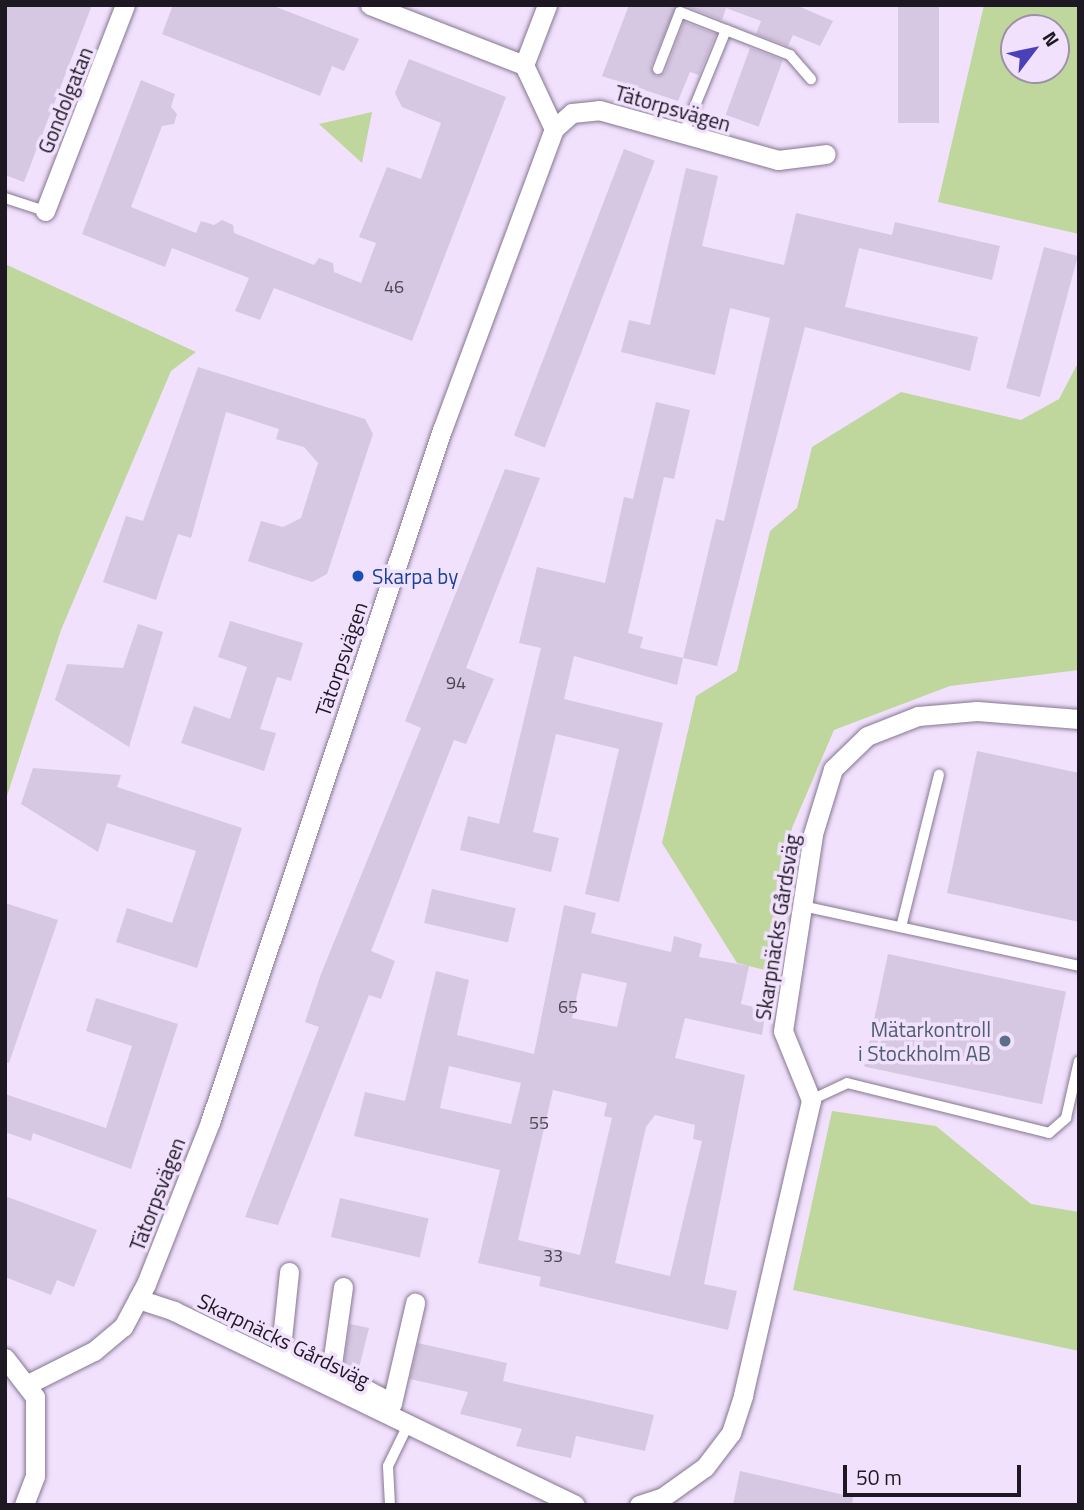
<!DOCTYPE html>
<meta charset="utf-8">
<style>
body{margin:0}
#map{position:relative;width:1084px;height:1510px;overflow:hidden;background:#f1e1fd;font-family:"Titillium Web",sans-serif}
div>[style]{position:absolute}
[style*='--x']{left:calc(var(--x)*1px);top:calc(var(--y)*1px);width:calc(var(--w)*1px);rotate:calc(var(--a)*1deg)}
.green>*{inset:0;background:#bfd79c}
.building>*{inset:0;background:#d6c7e2;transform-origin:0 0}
.roads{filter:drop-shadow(0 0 2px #857790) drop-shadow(0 0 2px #857790)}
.lane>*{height:10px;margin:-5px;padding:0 5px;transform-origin:5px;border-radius:5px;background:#fff}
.street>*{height:19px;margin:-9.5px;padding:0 9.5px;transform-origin:9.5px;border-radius:9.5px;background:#fff}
.dots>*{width:19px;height:19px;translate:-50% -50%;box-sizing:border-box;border:4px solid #f1e1fd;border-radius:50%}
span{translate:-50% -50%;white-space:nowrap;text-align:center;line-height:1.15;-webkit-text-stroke:7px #f1e1fd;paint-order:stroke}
.number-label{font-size:18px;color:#4c4452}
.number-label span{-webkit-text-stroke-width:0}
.street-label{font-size:21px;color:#1e1822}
.transit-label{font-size:21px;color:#164399}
.left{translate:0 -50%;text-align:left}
.service-label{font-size:21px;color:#4e5e75}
.right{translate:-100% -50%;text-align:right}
.frame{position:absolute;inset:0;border:7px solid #1e1822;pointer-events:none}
.north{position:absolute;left:1000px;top:14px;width:70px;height:70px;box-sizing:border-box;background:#f1e1fd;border:2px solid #9d91a5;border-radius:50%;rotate:58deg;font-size:19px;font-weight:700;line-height:28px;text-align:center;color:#1e1822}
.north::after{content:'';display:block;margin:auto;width:24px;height:32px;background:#4a40b7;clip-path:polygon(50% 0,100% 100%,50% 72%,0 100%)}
.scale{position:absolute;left:843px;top:1465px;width:178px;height:32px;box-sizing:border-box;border:4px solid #1e1822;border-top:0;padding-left:9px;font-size:21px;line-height:24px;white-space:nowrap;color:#1e1822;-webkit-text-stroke:5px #f1e1fd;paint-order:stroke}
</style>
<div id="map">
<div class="green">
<div style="clip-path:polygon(evenodd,984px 5px,1079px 5px,1079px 234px,938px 202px,984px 5px,1014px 28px,1056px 28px,1056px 70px,1014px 70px,1014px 28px)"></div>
<div style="clip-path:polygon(372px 112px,362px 163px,319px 124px)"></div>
<div style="clip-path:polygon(5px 264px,196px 352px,171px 371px,61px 630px,5px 802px)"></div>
<div style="clip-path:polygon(1079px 361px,1079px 670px,950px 686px,834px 730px,792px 828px,773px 972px,737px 963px,662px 843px,696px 696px,737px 671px,770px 531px,797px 508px,812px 447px,901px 392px,1021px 420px,1059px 399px)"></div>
<div style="clip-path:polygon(832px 1111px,936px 1126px,1031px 1204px,1079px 1212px,1079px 1351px,793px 1290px)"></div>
</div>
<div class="building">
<div style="clip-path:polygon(5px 5px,92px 5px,24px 182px,5px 175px)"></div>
<div style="clip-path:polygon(173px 5px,271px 5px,359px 39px,344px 71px,332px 66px,320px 96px,162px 34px)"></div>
<div style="clip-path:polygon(629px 5px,677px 5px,651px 66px,656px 76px,665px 72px,684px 22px,716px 34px,699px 75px,690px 72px,678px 101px,602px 76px)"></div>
<div style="clip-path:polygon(683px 5px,796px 5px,833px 21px,820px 46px,793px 35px,788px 46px,756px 34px,761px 21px,726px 8px,722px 20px)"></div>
<div style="left:898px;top:5px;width:41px;height:118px"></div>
<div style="left:750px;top:48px;width:35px;height:71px;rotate:20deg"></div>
<div style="clip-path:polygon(409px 59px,506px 97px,412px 341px,274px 288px,260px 320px,235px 311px,249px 278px,172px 248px,165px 267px,82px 234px,141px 80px,175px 94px,171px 107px,177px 114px,174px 124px,162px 126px,131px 207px,196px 233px,201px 221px,214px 225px,222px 220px,233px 225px,234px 233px,314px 265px,319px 258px,333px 263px,334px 272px,361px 283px,376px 243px,359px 237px,387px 167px,421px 179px,441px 123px,402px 107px,395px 93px)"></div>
<div style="left:624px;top:149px;width:33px;height:307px;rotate:21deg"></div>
<div style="clip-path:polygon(686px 168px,718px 176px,702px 246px,784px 265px,796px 213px,892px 235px,895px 222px,1000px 246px,992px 280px,859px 248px,845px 307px,978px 337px,970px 371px,805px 327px,717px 666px,683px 658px,716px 519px,724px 521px,770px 318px,730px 308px,715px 375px,621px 352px,629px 320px,650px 325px)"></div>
<div style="left:1044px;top:247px;width:35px;height:146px;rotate:15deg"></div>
<div style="clip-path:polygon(198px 367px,365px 419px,373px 434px,327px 574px,312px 582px,248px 561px,261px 521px,283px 527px,301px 518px,318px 463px,304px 447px,276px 439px,279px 429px,226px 412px,191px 538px,178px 534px,156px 600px,103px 582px,126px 516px,143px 521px)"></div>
<div style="clip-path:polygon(656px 402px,690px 410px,674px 479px,664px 477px,628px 633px,643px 637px,640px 648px,683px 658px,677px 685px,574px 656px,564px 699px,663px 723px,619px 902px,585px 894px,619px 749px,556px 734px,533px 832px,559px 838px,551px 872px,460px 850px,468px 816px,499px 824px,541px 648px,519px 643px,537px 567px,605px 583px,624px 497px,633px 499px)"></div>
<div style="clip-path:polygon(505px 469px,540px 478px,466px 668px,494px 679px,466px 744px,454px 740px,371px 951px,395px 961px,381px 999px,369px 995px,278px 1225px,245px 1217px,319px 1027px,305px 1022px,321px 974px,421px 728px,405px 721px)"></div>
<div style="clip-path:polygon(230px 621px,303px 643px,291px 681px,277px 677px,260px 729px,276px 733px,264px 771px,181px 743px,194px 706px,230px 719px,247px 667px,218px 657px)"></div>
<div style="clip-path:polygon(138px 624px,163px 632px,129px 747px,55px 700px,67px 664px,123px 668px)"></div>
<div style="clip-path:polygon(977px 751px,1079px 773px,1079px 922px,947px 893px)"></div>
<div style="clip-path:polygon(33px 768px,121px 775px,117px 787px,242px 828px,197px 968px,116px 942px,127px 908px,172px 923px,196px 851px,107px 823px,98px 852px,21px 804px)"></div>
<div style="left:432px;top:889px;width:86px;height:35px;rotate:13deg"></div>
<div style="clip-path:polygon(5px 903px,58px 920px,9px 1063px,5px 1063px)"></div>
<div style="clip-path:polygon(evenodd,564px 905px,596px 913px,591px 933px,671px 952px,674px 936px,702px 944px,699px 957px,749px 966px,741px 1004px,766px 1010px,762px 1035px,685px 1018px,675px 1058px,745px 1075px,704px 1284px,737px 1291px,728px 1330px,539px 1286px,541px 1277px,478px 1263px,500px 1170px,354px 1136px,365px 1092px,405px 1101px,436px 971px,469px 980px,457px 1035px,534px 1054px,564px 905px,582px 973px,627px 983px,617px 1027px,572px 1018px,582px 973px,564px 905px,449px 1066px,521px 1083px,511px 1124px,440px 1108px,449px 1066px,564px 905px,553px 1090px,607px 1103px,604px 1116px,612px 1118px,580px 1255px,518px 1240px,553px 1090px,564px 905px,655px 1115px,695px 1125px,693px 1139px,702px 1141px,670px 1276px,615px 1263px,646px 1127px,655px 1115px)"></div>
<div style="left:888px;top:954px;width:182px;height:115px;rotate:12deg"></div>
<div style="clip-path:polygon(96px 998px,178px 1024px,131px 1169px,33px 1133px,31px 1141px,5px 1132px,5px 1094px,106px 1128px,132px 1046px,86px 1031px)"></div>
<div style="clip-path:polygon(5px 1196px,97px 1230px,74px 1287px,57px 1280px,51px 1295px,5px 1277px)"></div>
<div style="left:340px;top:1198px;width:91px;height:40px;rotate:13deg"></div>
<div style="clip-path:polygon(350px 1324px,369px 1328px,358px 1372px,344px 1364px)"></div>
<div style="clip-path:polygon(418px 1343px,507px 1363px,503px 1381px,654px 1415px,645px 1451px,576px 1436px,571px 1458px,516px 1446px,522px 1429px,460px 1414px,468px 1392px,410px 1379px)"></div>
<div style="clip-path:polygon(740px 1471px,853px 1497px,852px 1505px,733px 1505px)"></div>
</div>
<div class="roads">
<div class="lane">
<div style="--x:726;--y:30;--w:69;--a:21.3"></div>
<div style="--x:790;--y:55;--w:32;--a:49"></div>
<div style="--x:658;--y:69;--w:61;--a:-68.9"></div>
<div style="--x:680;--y:12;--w:49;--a:21.4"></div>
<div style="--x:726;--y:30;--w:113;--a:112.3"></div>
<div style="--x:5;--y:198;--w:42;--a:18"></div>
<div style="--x:802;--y:906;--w:283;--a:12.2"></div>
<div style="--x:901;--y:927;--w:157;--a:-76"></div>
<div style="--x:811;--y:1100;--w:40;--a:-25"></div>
<div style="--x:847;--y:1083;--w:208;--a:13.9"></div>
<div style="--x:1049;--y:1133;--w:23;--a:-41"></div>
<div style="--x:1066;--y:1118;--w:58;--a:-77.2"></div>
<div style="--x:390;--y:1505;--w:39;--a:-93"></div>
<div style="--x:388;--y:1466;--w:46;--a:-64"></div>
</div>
<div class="street">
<div style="--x:370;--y:5;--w:165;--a:21.3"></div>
<div style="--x:524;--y:65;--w:71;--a:64.9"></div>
<div style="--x:524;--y:65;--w:64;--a:-69"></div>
<div style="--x:45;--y:211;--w:221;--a:-68.8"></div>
<div style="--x:289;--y:1272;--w:76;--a:96"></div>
<div style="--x:281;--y:1348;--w:55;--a:24.7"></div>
<div style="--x:343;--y:1287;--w:85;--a:98.1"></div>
<div style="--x:331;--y:1371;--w:69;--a:27.7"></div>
<div style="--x:392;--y:1403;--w:103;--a:-77"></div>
<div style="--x:138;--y:1299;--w:38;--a:18"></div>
<div style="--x:174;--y:1311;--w:445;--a:25.8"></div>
<div style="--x:5;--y:1358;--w:49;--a:52.4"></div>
<div style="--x:35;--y:1397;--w:79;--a:90"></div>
<div style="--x:35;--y:1476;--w:31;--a:111"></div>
<div style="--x:28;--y:1384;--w:74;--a:-26.6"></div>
<div style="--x:94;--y:1351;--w:38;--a:-40"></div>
<div style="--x:123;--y:1327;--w:49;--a:-61.9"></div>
<div style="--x:146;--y:1284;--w:174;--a:-68.4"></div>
<div style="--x:210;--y:1122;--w:730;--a:-71.47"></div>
<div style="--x:442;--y:430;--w:321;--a:-69.6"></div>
<div style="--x:554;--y:129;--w:24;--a:-42"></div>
<div style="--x:572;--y:113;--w:27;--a:-6"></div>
<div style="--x:599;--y:110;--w:186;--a:15.6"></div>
<div style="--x:778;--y:160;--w:48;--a:-7.1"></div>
<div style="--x:639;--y:1505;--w:25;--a:-18"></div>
<div style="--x:663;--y:1497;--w:52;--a:-35.5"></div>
<div style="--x:705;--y:1467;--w:43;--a:-52.6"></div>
<div style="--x:731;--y:1433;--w:40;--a:-72"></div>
<div style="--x:743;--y:1395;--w:303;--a:-77"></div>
<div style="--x:811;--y:1100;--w:74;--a:-112.1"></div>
<div style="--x:783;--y:1031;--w:199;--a:-81.3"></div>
<div style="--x:813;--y:834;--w:68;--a:-72.9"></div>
<div style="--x:833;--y:769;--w:47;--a:-44.1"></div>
<div style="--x:867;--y:736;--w:55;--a:-21.4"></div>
<div style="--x:918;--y:716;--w:59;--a:-4.8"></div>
<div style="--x:977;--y:711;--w:102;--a:4.5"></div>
</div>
</div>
<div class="dots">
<div style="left:358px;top:576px;background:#1a4fb4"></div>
<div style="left:1005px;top:1041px;background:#5c6f8a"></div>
</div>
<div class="number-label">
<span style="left:394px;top:287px">46</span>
<span style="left:456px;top:683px">94</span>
<span style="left:568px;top:1007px">65</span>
<span style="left:539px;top:1123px">55</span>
<span style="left:553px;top:1256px">33</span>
</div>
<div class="street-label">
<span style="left:65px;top:100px;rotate:-68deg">Gondolgatan</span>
<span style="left:673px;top:108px;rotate:16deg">Tätorpsvägen</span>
<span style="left:341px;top:659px;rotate:-71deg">Tätorpsvägen</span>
<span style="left:777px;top:927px;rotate:-81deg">Skarpnäcks Gårdsväg</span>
<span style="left:157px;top:1194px;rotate:-69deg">Tätorpsvägen</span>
<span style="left:284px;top:1340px;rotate:26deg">Skarpnäcks Gårdsväg</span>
</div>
<div class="transit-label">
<span class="left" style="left:372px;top:576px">Skarpa by</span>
</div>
<div class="service-label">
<span class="right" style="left:991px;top:1041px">Mätarkontroll<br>i Stockholm AB</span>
</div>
<div class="frame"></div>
<div class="north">N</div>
<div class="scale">50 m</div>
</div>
